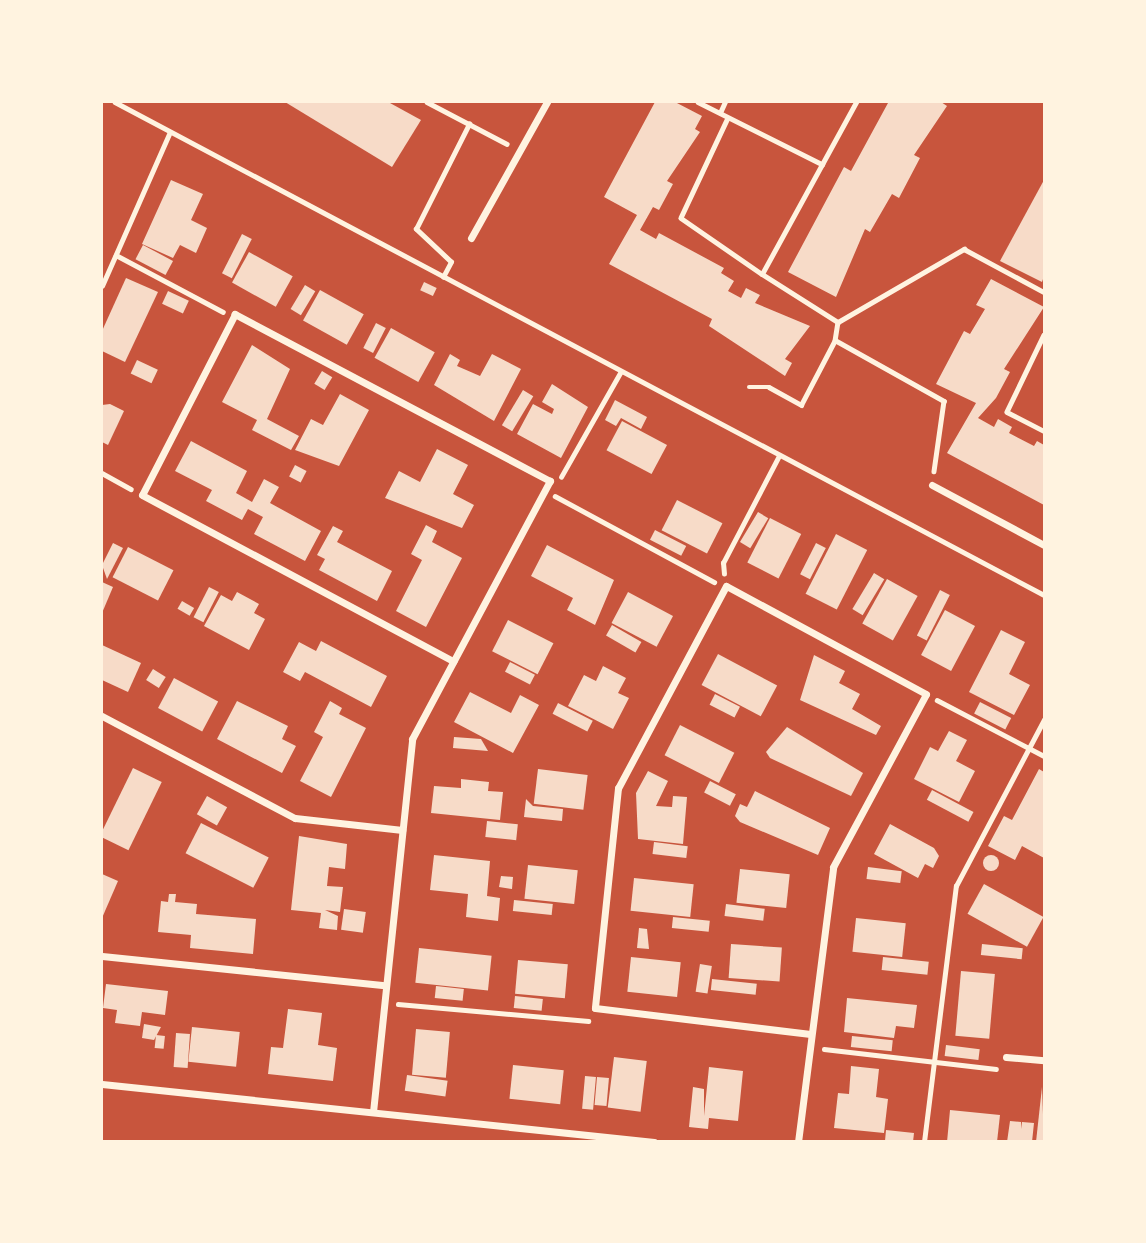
<!DOCTYPE html>
<style>
body{margin:0}
#map{position:relative;width:1146px;height:1243px;overflow:hidden;background:#c8553d;font-family:"Nunito Sans",sans-serif}
div>[style]{position:absolute}
[style*='--x']{left:calc(var(--x)*1px);top:calc(var(--y)*1px);width:calc(var(--w)*1px);rotate:calc(var(--a)*1deg)}
.building>*{inset:0;background:#f7dbc8;transform-origin:0 0}
.round{border-radius:50%}
.path>*{height:4.5px;margin:-2.25px;padding:0 2.25px;transform-origin:2.25px;border-radius:2.25px;background:#fff3e0}
.minor>*{height:7px;margin:-3.5px;padding:0 3.5px;transform-origin:3.5px;border-radius:3.5px;background:#fff3e0}
span{translate:-50% -50%;white-space:nowrap;text-align:center;line-height:1.15;-webkit-text-stroke:7px #fff3e0;paint-order:stroke}
.frame{position:absolute;inset:0;border:103px solid #fff3e0;pointer-events:none}
</style>
<div id="map">
<div class="building">
<div style="clip-path:polygon(285px 102px,390px 103px,421px 120px,392px 167px)"></div>
<div style="clip-path:polygon(655px 102px,675px 102px,702px 116px,695px 129px,700px 132px,667px 181px,673px 184px,659px 210px,653px 207px,640px 230px,656px 239px,659px 233px,724px 268px,721px 273px,734px 281px,728px 291px,741px 298px,746px 288px,760px 295px,755px 303px,810px 326px,785px 359px,792px 363px,785px 376px,709px 326px,712px 319px,609px 264px,637px 215px,604px 197px)"></div>
<div style="clip-path:polygon(941px 102px,947px 106px,914px 155px,920px 158px,899px 198px,892px 194px,870px 232px,865px 229px,836px 297px,788px 272px,844px 167px,851px 171px,888px 103px)"></div>
<div style="clip-path:polygon(171px 180px,203px 194px,191px 220px,207px 228px,196px 253px,180px 245px,173px 258px,142px 244px)"></div>
<div style="clip-path:polygon(1044px 180px,1044px 276px,1042px 282px,1000px 261px)"></div>
<div style="left:242px;top:234px;width:11px;height:44px;rotate:27deg"></div>
<div style="left:143px;top:245px;width:34px;height:16px;rotate:28deg"></div>
<div style="left:249px;top:252px;width:50px;height:35px;rotate:29deg"></div>
<div style="clip-path:polygon(126px 278px,158px 292px,125px 362px,102px 351px,102px 331px)"></div>
<div style="clip-path:polygon(991px 279px,1044px 307px,1004px 369px,1010px 372px,996px 398px,978px 418px,994px 427px,998px 419px,1012px 427px,1009px 433px,1034px 446px,1037px 441px,1044px 445px,1044px 505px,947px 453px,976px 403px,936px 384px,964px 331px,970px 334px,985px 309px,976px 305px)"></div>
<div style="left:424px;top:282px;width:14px;height:9px;rotate:25deg"></div>
<div style="left:305px;top:285px;width:12px;height:28px;rotate:31deg"></div>
<div style="left:320px;top:290px;width:50px;height:35px;rotate:29deg"></div>
<div style="left:168px;top:291px;width:23px;height:14px;rotate:25deg"></div>
<div style="left:376px;top:323px;width:11px;height:28px;rotate:27deg"></div>
<div style="left:391px;top:328px;width:50px;height:34px;rotate:29deg"></div>
<div style="clip-path:polygon(252px 345px,290px 369px,267px 419px,299px 436px,291px 450px,252px 430px,257px 420px,222px 402px)"></div>
<div style="clip-path:polygon(450px 354px,460px 360px,457px 366px,480px 376px,492px 354px,521px 369px,494px 421px,434px 385px)"></div>
<div style="left:137px;top:360px;width:23px;height:15px;rotate:25deg"></div>
<div style="left:322px;top:371px;width:12px;height:15px;rotate:31deg"></div>
<div style="clip-path:polygon(552px 384px,588px 407px,561px 458px,517px 434px,533px 404px,552px 414px,554px 409px,542px 402px)"></div>
<div style="left:523px;top:390px;width:12px;height:41px;rotate:31deg"></div>
<div style="clip-path:polygon(340px 394px,369px 410px,339px 466px,295px 450px,311px 419px,323px 425px)"></div>
<div style="clip-path:polygon(615px 400px,647px 417px,641px 429px,621px 418px,616px 426px,605px 420px)"></div>
<div style="clip-path:polygon(110px 404px,124px 411px,108px 445px,102px 442px,102px 405px)"></div>
<div style="left:622px;top:421px;width:51px;height:33px;rotate:28deg"></div>
<div style="clip-path:polygon(191px 441px,247px 471px,236px 493px,252px 502px,264px 479px,279px 487px,270px 503px,321px 531px,305px 561px,254px 534px,263px 517px,248px 509px,242px 520px,206px 501px,212px 490px,175px 471px)"></div>
<div style="clip-path:polygon(437px 449px,468px 465px,453px 494px,474px 505px,462px 528px,385px 498px,399px 471px,420px 482px)"></div>
<div style="left:295px;top:465px;width:13px;height:13px;rotate:27deg"></div>
<div style="left:677px;top:500px;width:51px;height:34px;rotate:27deg"></div>
<div style="left:758px;top:512px;width:12px;height:35px;rotate:31deg"></div>
<div style="left:770px;top:518px;width:35px;height:50px;rotate:27deg"></div>
<div style="clip-path:polygon(426px 525px,437px 531px,432px 542px,462px 558px,426px 627px,396px 611px,422px 560px,411px 554px)"></div>
<div style="clip-path:polygon(333px 526px,343px 531px,337px 542px,392px 571px,377px 601px,319px 570px,325px 559px,317px 555px)"></div>
<div style="left:655px;top:530px;width:35px;height:11px;rotate:27deg"></div>
<div style="left:836px;top:534px;width:35px;height:67px;rotate:27deg"></div>
<div style="clip-path:polygon(113px 543px,123px 548px,107px 579px,102px 565px)"></div>
<div style="left:816px;top:543px;width:11px;height:35px;rotate:27deg"></div>
<div style="clip-path:polygon(547px 545px,614px 580px,595px 625px,567px 610px,573px 598px,531px 576px)"></div>
<div style="left:128px;top:547px;width:51px;height:34px;rotate:27deg"></div>
<div style="left:874px;top:573px;width:12px;height:42px;rotate:31deg"></div>
<div style="left:887px;top:579px;width:35px;height:51px;rotate:29deg"></div>
<div style="clip-path:polygon(102px 582px,113px 587px,102px 613px)"></div>
<div style="left:209px;top:587px;width:11px;height:34px;rotate:27deg"></div>
<div style="left:940px;top:590px;width:11px;height:51px;rotate:27deg"></div>
<div style="clip-path:polygon(237px 592px,259px 604px,254px 613px,265px 619px,249px 650px,204px 626px,221px 595px,232px 601px)"></div>
<div style="left:628px;top:592px;width:51px;height:35px;rotate:28deg"></div>
<div style="left:182px;top:601px;width:14px;height:9px;rotate:30deg"></div>
<div style="left:945px;top:610px;width:34px;height:51px;rotate:28deg"></div>
<div style="left:508px;top:620px;width:51px;height:35px;rotate:27deg"></div>
<div style="left:612px;top:625px;width:34px;height:12px;rotate:30deg"></div>
<div style="clip-path:polygon(1001px 630px,1025px 642px,1009px 674px,1030px 685px,1014px 715px,969px 692px)"></div>
<div style="clip-path:polygon(321px 641px,387px 676px,371px 707px,305px 672px,300px 681px,283px 672px,299px 642px,316px 651px)"></div>
<div style="clip-path:polygon(102px 645px,141px 663px,128px 692px,102px 680px)"></div>
<div style="left:718px;top:654px;width:67px;height:35px;rotate:28deg"></div>
<div style="clip-path:polygon(814px 655px,845px 671px,839px 683px,860px 694px,852px 709px,881px 726px,876px 735px,800px 700px)"></div>
<div style="left:510px;top:662px;width:28px;height:11px;rotate:27deg"></div>
<div style="clip-path:polygon(603px 666px,626px 678px,618px 693px,629px 698px,613px 729px,568px 706px,584px 675px,596px 681px)"></div>
<div style="left:153px;top:669px;width:15px;height:13px;rotate:32deg"></div>
<div style="left:174px;top:678px;width:50px;height:34px;rotate:28deg"></div>
<div style="clip-path:polygon(470px 692px,511px 713px,520px 695px,539px 705px,513px 753px,454px 722px)"></div>
<div style="left:715px;top:694px;width:28px;height:12px;rotate:27deg"></div>
<div style="clip-path:polygon(237px 701px,288px 726px,282px 739px,296px 746px,282px 773px,217px 739px)"></div>
<div style="clip-path:polygon(330px 701px,342px 708px,339px 714px,366px 728px,331px 797px,300px 781px,323px 737px,314px 732px)"></div>
<div style="left:980px;top:702px;width:35px;height:13px;rotate:27deg"></div>
<div style="left:558px;top:703px;width:39px;height:12px;rotate:27deg"></div>
<div style="left:680px;top:725px;width:61px;height:34px;rotate:27deg"></div>
<div style="clip-path:polygon(787px 727px,863px 773px,851px 796px,770px 758px,766px 752px)"></div>
<div style="clip-path:polygon(949px 731px,967px 740px,956px 761px,975px 771px,959px 802px,914px 779px,930px 747px,938px 751px)"></div>
<div style="clip-path:polygon(454px 737px,481px 739px,488px 751px,453px 748px)"></div>
<div style="left:133px;top:768px;width:32px;height:76px;rotate:26deg"></div>
<div style="left:538px;top:769px;width:50px;height:35px;rotate:7deg"></div>
<div style="clip-path:polygon(1039px 769px,1044px 772px,1044px 858px,1022px 846px,1015px 860px,988px 846px,1004px 816px,1012px 820px)"></div>
<div style="clip-path:polygon(648px 771px,668px 781px,656px 806px,672px 807px,673px 796px,687px 797px,683px 844px,638px 839px,636px 793px)"></div>
<div style="clip-path:polygon(461px 779px,489px 782px,488px 791px,503px 792px,500px 820px,431px 813px,434px 786px,461px 788px)"></div>
<div style="left:710px;top:781px;width:29px;height:13px;rotate:27deg"></div>
<div style="left:932px;top:790px;width:47px;height:11px;rotate:28deg"></div>
<div style="clip-path:polygon(755px 791px,830px 828px,818px 855px,740px 822px,735px 816px,740px 804px,747px 807px)"></div>
<div style="left:207px;top:796px;width:23px;height:21px;rotate:29deg"></div>
<div style="clip-path:polygon(526px 799px,533px 806px,563px 809px,562px 821px,524px 817px)"></div>
<div style="left:487px;top:821px;width:31px;height:16px;rotate:6deg"></div>
<div style="left:201px;top:823px;width:76px;height:34px;rotate:27deg"></div>
<div style="clip-path:polygon(890px 824px,934px 848px,939px 856px,933px 868px,925px 864px,918px 878px,874px 854px)"></div>
<div style="clip-path:polygon(299px 836px,347px 844px,345px 869px,329px 867px,327px 886px,343px 887px,340px 912px,325px 910px,338px 916px,337px 930px,319px 928px,321px 913px,291px 910px)"></div>
<div style="left:654px;top:842px;width:34px;height:12px;rotate:7deg"></div>
<div style="clip-path:polygon(434px 855px,490px 861px,487px 896px,500px 898px,498px 921px,466px 917px,468px 894px,430px 890px)"></div>
<div class="round" style="left:983px;top:855px;width:16px;height:16px"></div>
<div style="left:528px;top:865px;width:50px;height:34px;rotate:6deg"></div>
<div style="left:868px;top:867px;width:34px;height:12px;rotate:7deg"></div>
<div style="left:740px;top:869px;width:50px;height:34px;rotate:6deg"></div>
<div style="clip-path:polygon(102px 874px,118px 881px,102px 918px)"></div>
<div style="clip-path:polygon(501px 876px,513px 877px,512px 889px,499px 887px)"></div>
<div style="left:634px;top:878px;width:60px;height:33px;rotate:6deg"></div>
<div style="left:984px;top:884px;width:68px;height:34px;rotate:29deg"></div>
<div style="clip-path:polygon(169px 894px,176px 894px,175px 902px,197px 904px,196px 914px,256px 919px,253px 954px,190px 948px,191px 935px,158px 932px,161px 901px,168px 902px)"></div>
<div style="left:514px;top:900px;width:39px;height:11px;rotate:6deg"></div>
<div style="left:726px;top:904px;width:39px;height:12px;rotate:7deg"></div>
<div style="left:344px;top:909px;width:22px;height:21px;rotate:8deg"></div>
<div style="left:673px;top:917px;width:37px;height:11px;rotate:6deg"></div>
<div style="left:856px;top:918px;width:50px;height:34px;rotate:6deg"></div>
<div style="clip-path:polygon(639px 928px,647px 929px,649px 949px,637px 948px)"></div>
<div style="left:731px;top:944px;width:51px;height:34px;rotate:4deg"></div>
<div style="left:982px;top:944px;width:41px;height:11px;rotate:6deg"></div>
<div style="left:419px;top:948px;width:73px;height:35px;rotate:6deg"></div>
<div style="left:631px;top:957px;width:50px;height:35px;rotate:6deg"></div>
<div style="left:883px;top:957px;width:46px;height:13px;rotate:6deg"></div>
<div style="left:518px;top:960px;width:50px;height:34px;rotate:5deg"></div>
<div style="left:700px;top:964px;width:12px;height:28px;rotate:9deg"></div>
<div style="left:961px;top:971px;width:34px;height:65px;rotate:5deg"></div>
<div style="left:712px;top:979px;width:45px;height:11px;rotate:6deg"></div>
<div style="clip-path:polygon(106px 984px,168px 991px,165px 1015px,142px 1012px,140px 1026px,115px 1023px,117px 1010px,103px 1008px)"></div>
<div style="left:436px;top:986px;width:28px;height:12px;rotate:6deg"></div>
<div style="left:515px;top:996px;width:28px;height:12px;rotate:6deg"></div>
<div style="clip-path:polygon(847px 998px,917px 1005px,914px 1028px,896px 1026px,894px 1038px,844px 1032px)"></div>
<div style="clip-path:polygon(288px 1009px,322px 1013px,318px 1045px,337px 1048px,333px 1081px,268px 1074px,271px 1047px,283px 1048px)"></div>
<div style="clip-path:polygon(144px 1024px,161px 1027px,154px 1040px,142px 1038px)"></div>
<div style="left:192px;top:1027px;width:48px;height:35px;rotate:6deg"></div>
<div style="left:416px;top:1029px;width:34px;height:46px;rotate:5deg"></div>
<div style="left:176px;top:1033px;width:14px;height:34px;rotate:4deg"></div>
<div style="left:156px;top:1035px;width:9px;height:13px;rotate:6deg"></div>
<div style="left:852px;top:1036px;width:41px;height:11px;rotate:6deg"></div>
<div style="left:946px;top:1045px;width:34px;height:11px;rotate:7deg"></div>
<div style="left:614px;top:1057px;width:33px;height:51px;rotate:7deg"></div>
<div style="left:513px;top:1065px;width:51px;height:34px;rotate:6deg"></div>
<div style="clip-path:polygon(851px 1066px,879px 1069px,876px 1097px,888px 1099px,884px 1133px,834px 1128px,838px 1093px,849px 1094px)"></div>
<div style="clip-path:polygon(709px 1067px,743px 1071px,738px 1121px,709px 1118px,708px 1129px,689px 1127px,693px 1087px,704px 1089px,704px 1116px)"></div>
<div style="left:407px;top:1075px;width:41px;height:16px;rotate:8deg"></div>
<div style="left:585px;top:1076px;width:11px;height:33px;rotate:5deg"></div>
<div style="left:597px;top:1077px;width:12px;height:28px;rotate:5deg"></div>
<div style="clip-path:polygon(1042px 1087px,1044px 1142px,1036px 1142px)"></div>
<div style="clip-path:polygon(950px 1110px,1000px 1115px,997px 1142px,947px 1142px)"></div>
<div style="clip-path:polygon(1010px 1121px,1021px 1122px,1021px 1129px,1022px 1122px,1034px 1123px,1032px 1142px,1007px 1142px)"></div>
<div style="clip-path:polygon(886px 1130px,914px 1133px,913px 1142px,885px 1141px)"></div>
</div>
<div class="path">
<div style="--x:115;--y:102;--w:1052;--a:27.95"></div>
<div style="--x:427;--y:102;--w:90;--a:27.7"></div>
<div style="--x:698;--y:102;--w:139;--a:26.6"></div>
<div style="--x:720;--y:113;--w:12;--a:-66"></div>
<div style="--x:728;--y:118;--w:110;--a:115.2"></div>
<div style="--x:681;--y:218;--w:98;--a:34.7"></div>
<div style="--x:762;--y:274;--w:196;--a:-61.3"></div>
<div style="--x:116;--y:255;--w:121;--a:28"></div>
<div style="--x:762;--y:274;--w:90;--a:32.3"></div>
<div style="--x:838;--y:322;--w:18;--a:99"></div>
<div style="--x:835;--y:340;--w:125;--a:29.2"></div>
<div style="--x:944;--y:401;--w:71;--a:98.1"></div>
<div style="--x:443;--y:277;--w:17;--a:-62"></div>
<div style="--x:451;--y:262;--w:48;--a:-136.7"></div>
<div style="--x:416;--y:229;--w:118;--a:-63.2"></div>
<div style="--x:102;--y:286;--w:168;--a:-66.2"></div>
<div style="--x:838;--y:322;--w:146;--a:-30.1"></div>
<div style="--x:964;--y:249;--w:91;--a:28.3"></div>
<div style="--x:1044;--y:335;--w:85;--a:115.7"></div>
<div style="--x:1007;--y:412;--w:42;--a:27.2"></div>
<div style="--x:749;--y:387;--w:20;--a:0"></div>
<div style="--x:769;--y:387;--w:37;--a:29"></div>
<div style="--x:801;--y:405;--w:73;--a:-62.4"></div>
<div style="--x:102;--y:473;--w:33;--a:29"></div>
<div style="--x:561;--y:477;--w:120;--a:-60.4"></div>
<div style="--x:555;--y:496;--w:181;--a:28.4"></div>
<div style="--x:724;--y:574;--w:11;--a:-95"></div>
<div style="--x:723;--y:563;--w:121;--a:-62.4"></div>
<div style="--x:937;--y:700;--w:121;--a:27.6"></div>
<div style="--x:398;--y:1004;--w:191;--a:5.1"></div>
<div style="--x:824;--y:1049;--w:173;--a:6.6"></div>
<div style="--x:924;--y:1142;--w:258;--a:-82.9"></div>
<div style="--x:956;--y:886;--w:188;--a:-62.1"></div>
</div>
<div class="minor">
<div style="--x:471;--y:238;--w:156;--a:-60.8"></div>
<div style="--x:932;--y:485;--w:127;--a:28.2"></div>
<div style="--x:102;--y:716;--w:218;--a:27.9"></div>
<div style="--x:295;--y:818;--w:108;--a:6.4"></div>
<div style="--x:102;--y:956;--w:284;--a:5.9"></div>
<div style="--x:1006;--y:1057;--w:38;--a:5"></div>
<div style="--x:102;--y:1084;--w:555;--a:6"></div>
<div style="--x:373;--y:1112;--w:375;--a:-84"></div>
<div style="--x:412;--y:739;--w:293;--a:-61.9"></div>
<div style="--x:550;--y:481;--w:357;--a:-152.1"></div>
<div style="--x:235;--y:314;--w:203;--a:117.2"></div>
<div style="--x:142;--y:495;--w:353;--a:28.1"></div>
<div style="--x:798;--y:1142;--w:277;--a:-82.7"></div>
<div style="--x:833;--y:867;--w:196;--a:-61.7"></div>
<div style="--x:926;--y:694;--w:227;--a:-151.6"></div>
<div style="--x:726;--y:586;--w:229;--a:118.1"></div>
<div style="--x:618;--y:788;--w:221;--a:96"></div>
<div style="--x:595;--y:1008;--w:217;--a:6.9"></div>
</div>
<div class="frame"></div>
</div>
